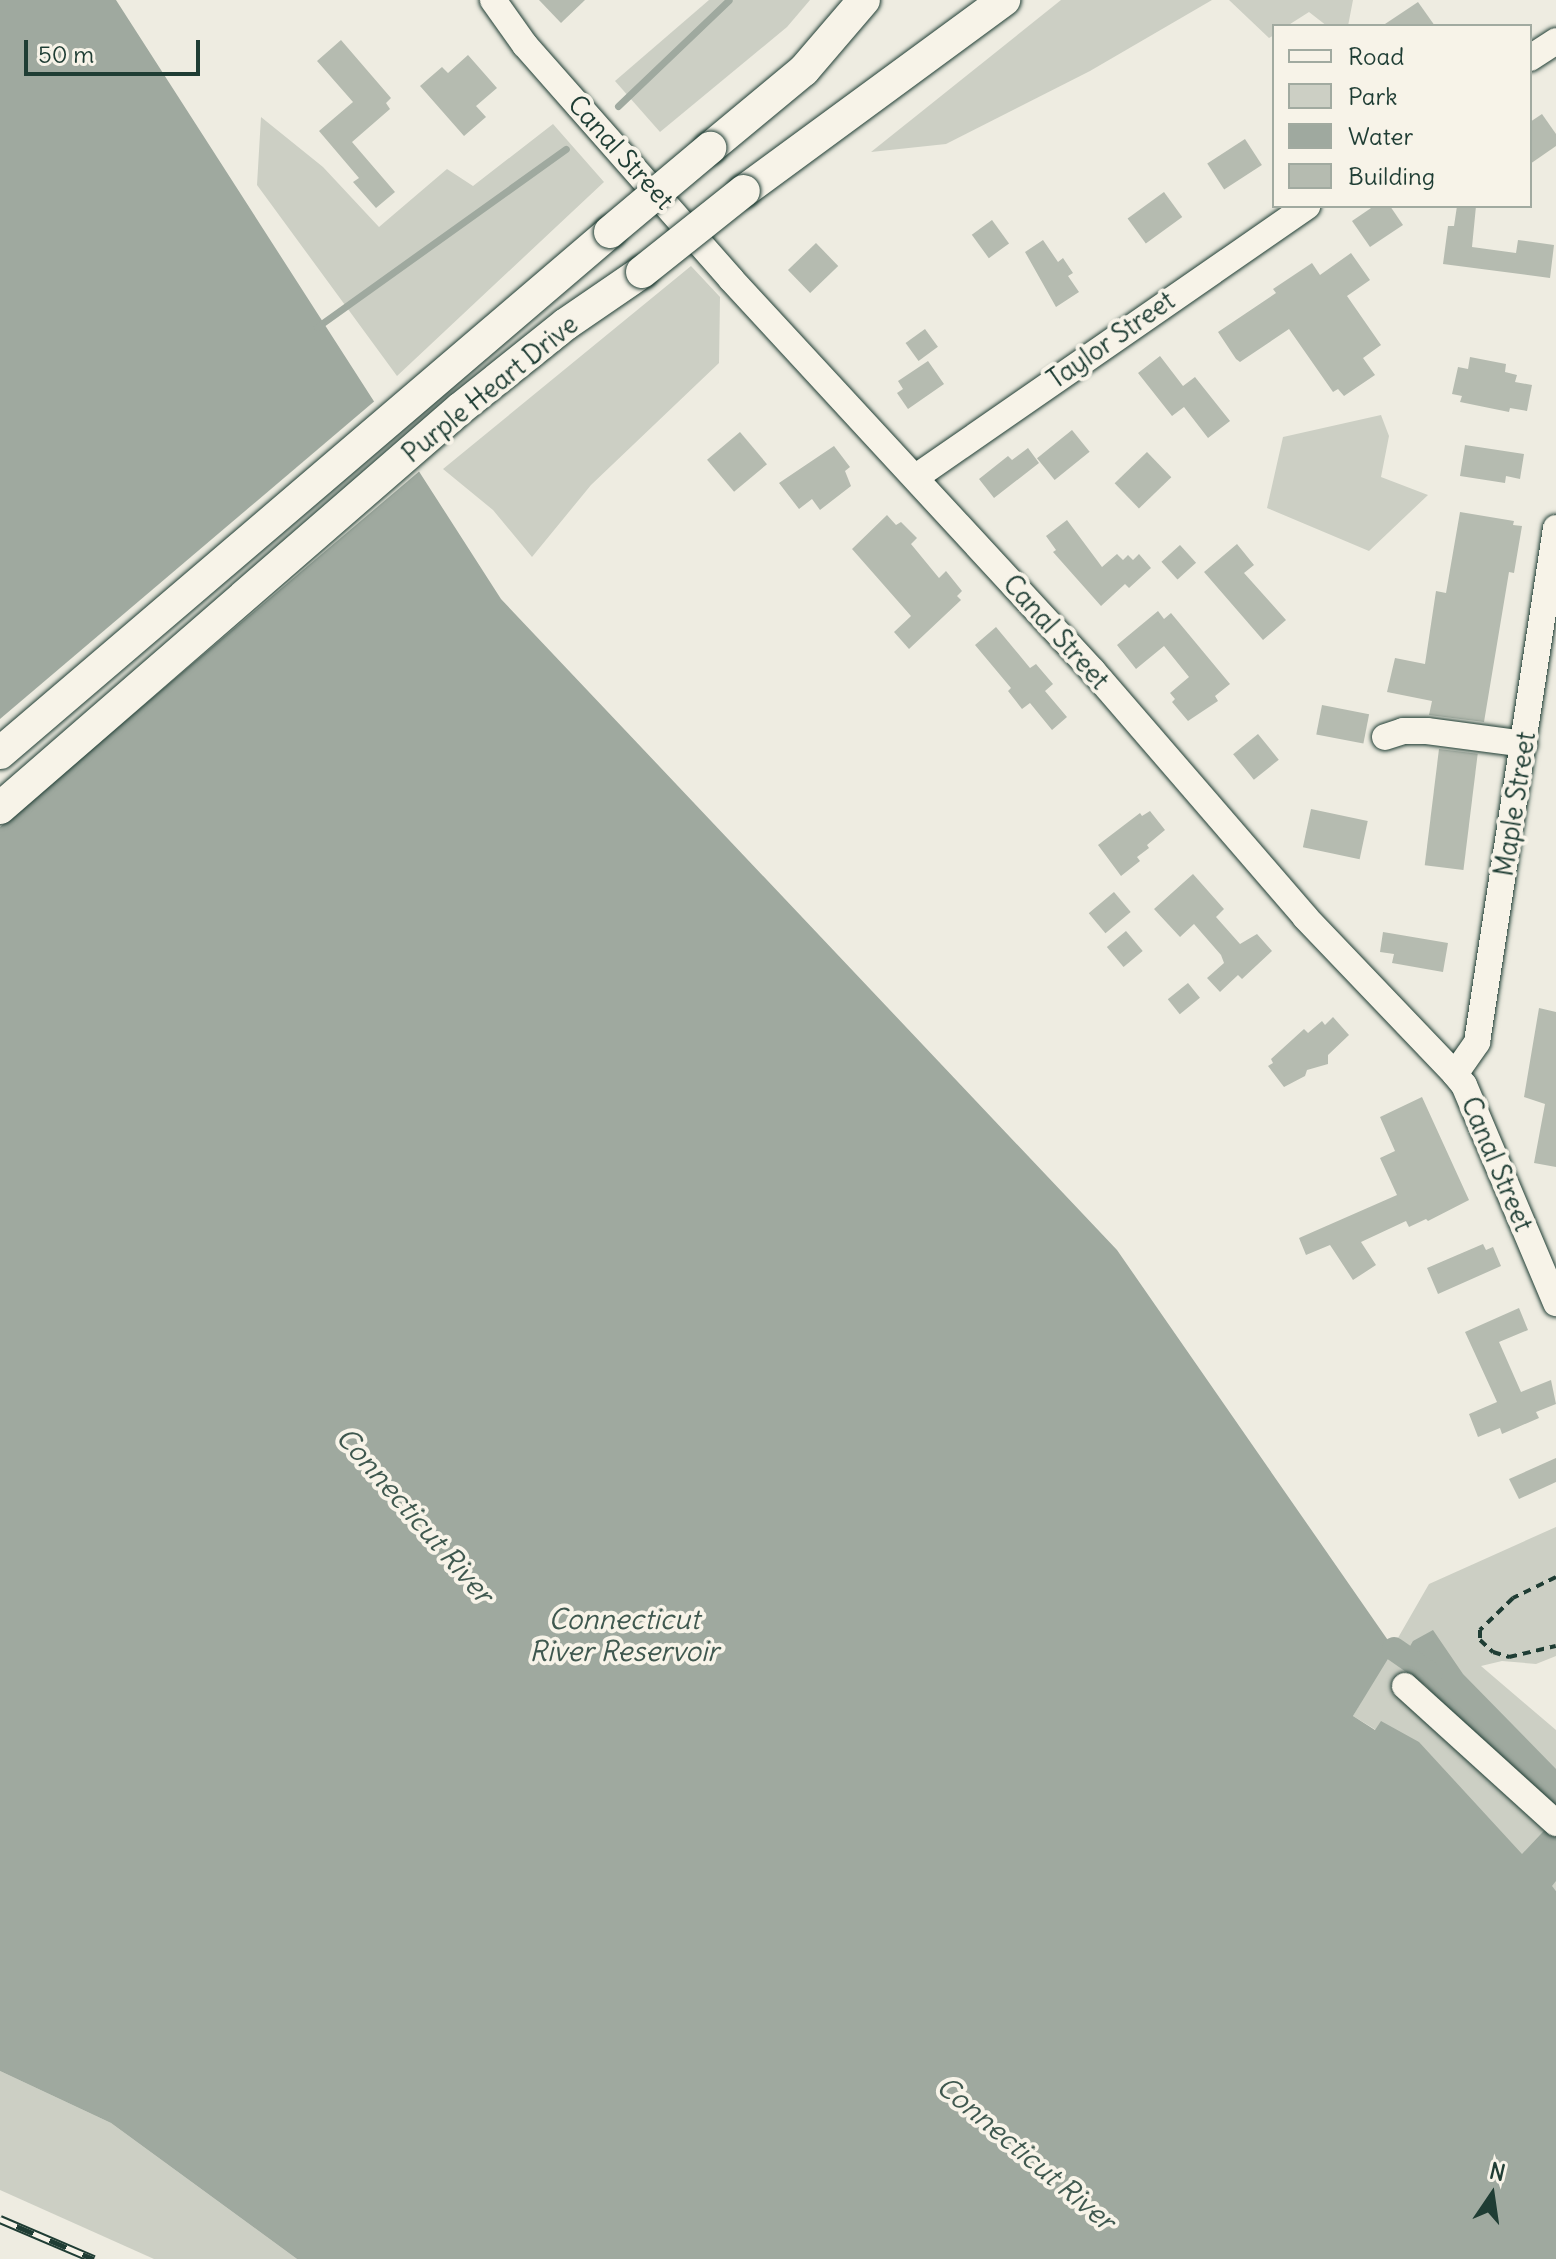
<!DOCTYPE html>
<style>
body{margin:0}
#map{position:relative;width:1556px;height:2259px;overflow:hidden;background:#eeece1;font-family:Delius,sans-serif}
div>[style]{position:absolute}
[style*='--x']{left:calc(var(--x)*1px);top:calc(var(--y)*1px);width:calc(var(--w)*1px);rotate:calc(var(--a)*1deg)}
.green>*{inset:0;background:#cccfc4}
.water>*{inset:0;background:#9fa99f}
.pier>*{inset:0;background:#eeece1}
.stream>*{height:7px;margin:-3.5px;padding:0 3.5px;transform-origin:3.5px;border-radius:3.5px;background:#9fa99f}
.canal>*{height:24px;margin:-12px;padding:0 12px;transform-origin:12px;border-radius:12px;background:#9fa99f}
.building>*{inset:0;background:#b5bbb0;transform-origin:0 0}
.path>*{height:4px;margin-top:-2px;transform-origin:0;background:repeating-linear-gradient(90deg,#1f3d34 0 8px,transparent 0 14px)}
.roads{filter:drop-shadow(0 0 2px #1f3d34) drop-shadow(0 0 2px #1f3d34)}
.minor>*{height:26px;margin:-13px;padding:0 13px;transform-origin:13px;border-radius:13px;background:#f7f3e8}
.major>*{height:32px;margin:-16px;padding:0 16px;transform-origin:16px;border-radius:16px;background:#f7f3e8}
.rail>*{height:9px;margin-top:-4.5px;transform-origin:0;background:repeating-linear-gradient(90deg,#f7f3e8 0 18px,#1f3d34 0 36px);box-sizing:border-box;border-block:2px solid #1f3d34}
.bridges{filter:drop-shadow(0 0 2px #1f3d34) drop-shadow(0 0 2px #1f3d34)}
.major-bridge>*{height:32px;margin:-16px;padding:0 16px;transform-origin:16px;border-radius:16px;background:#f7f3e8}
span{translate:-50% -50%;white-space:nowrap;text-align:center;line-height:1.15;-webkit-text-stroke:8px #f7f3e8;paint-order:stroke}
.street-label{font-size:26px;color:#1f3d34}
.water-label{font-size:28px;color:#3f584f;font-style:italic}
.legend{position:absolute;left:1272px;top:24px;width:260px;height:184px;box-sizing:border-box;background:#f7f3e8;border:2px solid #a1aaa0;margin:0;padding:10px 14px;list-style:none;font-size:24px;color:#1f3d34}
.legend li{display:flex;align-items:center;gap:16px;height:40px}
.legend b{width:40px;border:2px solid #a1aaa0}
.north{position:absolute;left:1452px;top:2155px;width:80px;height:80px;-webkit-text-stroke:6px #f7f3e8;paint-order:stroke;rotate:13deg;font-size:22px;font-weight:700;line-height:32px;text-align:center;color:#1f3d34}
.north::after{content:'';display:block;margin:auto;width:28px;height:36px;background:#1f3d34;clip-path:polygon(50% 0,100% 100%,50% 72%,0 100%)}
.scale{position:absolute;left:24px;top:40px;width:176px;height:36px;box-sizing:border-box;border:4px solid #1f3d34;border-top:0;padding-left:10px;font-size:24px;line-height:28px;white-space:nowrap;color:#1f3d34;-webkit-text-stroke:6px #f7f3e8;paint-order:stroke}
</style>
<div id="map">
<div class="green">
<div style="clip-path:polygon(709px 0,810px 0,787px 27px,660px 132px,615px 81px)"></div>
<div style="clip-path:polygon(1061px 0,1212px 0,1090px 71px,946px 144px,871px 152px)"></div>
<div style="clip-path:polygon(1229px 0,1353px 0,1348px 26px,1327px 26px,1309px 12px,1287px 26px,1274px 26px,1274px 35px,1269px 38px)"></div>
<div style="clip-path:polygon(261px 117px,323px 167px,379px 227px,447px 169px,473px 186px,553px 124px,604px 182px,397px 376px,257px 185px)"></div>
<div style="clip-path:polygon(691px 266px,720px 297px,719px 363px,591px 485px,532px 557px,493px 510px,443px 469px)"></div>
<div style="clip-path:polygon(1381px 415px,1389px 436px,1381px 477px,1428px 495px,1369px 551px,1267px 508px,1283px 437px)"></div>
<div style="clip-path:polygon(1556px 1527px,1556px 1656px,1536px 1664px,1502px 1661px,1481px 1666px,1556px 1730px,1556px 1891px,1381px 1722px,1376px 1730px,1353px 1716px,1429px 1584px)"></div>
<div style="clip-path:polygon(0 2071px,111px 2123px,297px 2259px,154px 2259px,0 2190px)"></div>
</div>
<div class="water">
<div style="clip-path:polygon(0 0,116px 0,501px 599px,1117px 1250px,1394px 1649px,1353px 1716px,1375px 1730px,1381px 1721px,1419px 1742px,1522px 1854px,1556px 1818px,1556px 1881px,1552px 1886px,1556px 1891px,1556px 2259px,297px 2259px,111px 2123px,0 2071px)"></div>
<div style="clip-path:polygon(1433px 1630px,1463px 1674px,1556px 1769px,1556px 1809px,1455px 1717px,1402px 1660px,1413px 1641px)"></div>
</div>
<div class="pier">
<div style="clip-path:polygon(377px 399px,422px 469px,0 827px,0 719px)"></div>
</div>
<div class="stream">
<div style="--x:618;--y:106;--w:153;--a:-43.7"></div>
<div style="--x:317;--y:327;--w:306;--a:-35.6"></div>
</div>
<div class="canal">
<div style="--x:1394;--y:1649;--w:44;--a:34.8"></div>
</div>
<div class="building">
<div style="clip-path:polygon(539px 0,585px 0,561px 23px)"></div>
<div style="clip-path:polygon(1418px 2px,1435px 26px,1382px 26px)"></div>
<div style="clip-path:polygon(341px 40px,391px 98px,386px 103px,390px 109px,352px 142px,395px 192px,376px 208px,353px 182px,359px 178px,319px 131px,353px 102px,317px 61px)"></div>
<div style="clip-path:polygon(468px 55px,497px 88px,476px 106px,486px 117px,464px 136px,420px 86px,442px 67px,448px 73px)"></div>
<div style="clip-path:polygon(1542px 114px,1556px 134px,1556px 146px,1530px 164px,1530px 122px)"></div>
<div style="left:1245px;top:139px;width:31px;height:45px;rotate:57deg"></div>
<div style="left:1164px;top:192px;width:31px;height:45px;rotate:54deg"></div>
<div style="clip-path:polygon(1374px 206px,1390px 206px,1403px 225px,1370px 247px,1352px 221px)"></div>
<div style="clip-path:polygon(1457px 206px,1476px 206px,1472px 247px,1516px 253px,1518px 240px,1554px 245px,1550px 278px,1443px 264px,1448px 226px,1454px 226px)"></div>
<div style="left:992px;top:220px;width:29px;height:25px;rotate:54deg"></div>
<div style="clip-path:polygon(1043px 240px,1058px 262px,1063px 258px,1073px 273px,1068px 276px,1079px 292px,1056px 307px,1025px 252px)"></div>
<div style="left:816px;top:243px;width:32px;height:39px;rotate:46deg"></div>
<div style="clip-path:polygon(1351px 253px,1370px 280px,1347px 296px,1381px 345px,1363px 358px,1375px 375px,1344px 396px,1338px 389px,1333px 392px,1289px 329px,1240px 362px,1236px 359px,1218px 332px,1276px 293px,1273px 289px,1312px 263px,1320px 275px)"></div>
<div style="left:925px;top:329px;width:22px;height:24px;rotate:54deg"></div>
<div style="clip-path:polygon(1160px 356px,1183px 386px,1195px 377px,1230px 421px,1208px 438px,1184px 407px,1172px 416px,1138px 373px)"></div>
<div style="clip-path:polygon(1470px 357px,1506px 364px,1505px 372px,1517px 375px,1515px 382px,1532px 385px,1527px 411px,1510px 408px,1509px 412px,1460px 402px,1462px 396px,1452px 394px,1458px 367px,1468px 369px)"></div>
<div style="clip-path:polygon(928px 361px,944px 384px,908px 409px,897px 393px,903px 389px,898px 381px)"></div>
<div style="left:1072px;top:430px;width:28px;height:45px;rotate:51deg"></div>
<div style="left:740px;top:432px;width:42px;height:43px;rotate:50deg"></div>
<div style="clip-path:polygon(1465px 445px,1524px 454px,1520px 479px,1506px 476px,1505px 483px,1460px 476px)"></div>
<div style="clip-path:polygon(834px 446px,850px 467px,845px 471px,851px 486px,820px 510px,812px 499px,799px 509px,779px 483px)"></div>
<div style="clip-path:polygon(1028px 448px,1039px 463px,994px 498px,979px 479px,1008px 456px,1012px 460px)"></div>
<div style="left:1147px;top:452px;width:35px;height:45px;rotate:46deg"></div>
<div style="clip-path:polygon(1460px 512px,1514px 521px,1513px 525px,1522px 526px,1514px 573px,1509px 572px,1484px 722px,1429px 715px,1432px 701px,1387px 692px,1395px 658px,1425px 664px,1436px 591px,1446px 593px)"></div>
<div style="clip-path:polygon(887px 515px,896px 525px,901px 522px,917px 538px,911px 544px,939px 578px,946px 571px,962px 591px,957px 596px,961px 600px,909px 649px,894px 632px,911px 616px,852px 549px)"></div>
<div style="clip-path:polygon(1067px 520px,1102px 567px,1117px 554px,1123px 560px,1128px 555px,1133px 560px,1139px 554px,1151px 568px,1129px 588px,1125px 584px,1101px 606px,1053px 552px,1056px 550px,1046px 536px)"></div>
<div style="clip-path:polygon(1237px 544px,1254px 565px,1244px 573px,1286px 620px,1263px 640px,1204px 572px)"></div>
<div style="left:1180px;top:545px;width:24px;height:25px;rotate:48deg"></div>
<div style="clip-path:polygon(1158px 611px,1164px 619px,1171px 613px,1230px 684px,1215px 696px,1218px 701px,1188px 721px,1172px 702px,1175px 699px,1170px 693px,1189px 677px,1164px 646px,1136px 669px,1117px 645px)"></div>
<div style="clip-path:polygon(996px 627px,1030px 668px,1036px 664px,1053px 684px,1045px 691px,1067px 717px,1052px 730px,1030px 703px,1022px 709px,1008px 691px,1011px 688px,975px 645px)"></div>
<div style="left:1322px;top:705px;width:48px;height:30px;rotate:11deg"></div>
<div style="left:1258px;top:734px;width:33px;height:32px;rotate:51deg"></div>
<div style="left:1439px;top:749px;width:39px;height:117px;rotate:7deg"></div>
<div style="left:1311px;top:809px;width:58px;height:39px;rotate:12deg"></div>
<div style="clip-path:polygon(1150px 811px,1165px 830px,1147px 845px,1149px 848px,1137px 857px,1140px 861px,1121px 876px,1098px 845px,1140px 813px,1142px 816px)"></div>
<div style="clip-path:polygon(1193px 874px,1224px 909px,1216px 917px,1240px 944px,1257px 934px,1272px 951px,1242px 979px,1238px 975px,1220px 992px,1207px 978px,1224px 963px,1221px 955px,1194px 924px,1180px 937px,1154px 909px)"></div>
<div style="left:1114px;top:892px;width:26px;height:33px;rotate:50deg"></div>
<div style="left:1126px;top:931px;width:26px;height:25px;rotate:50deg"></div>
<div style="clip-path:polygon(1383px 932px,1448px 943px,1443px 972px,1392px 963px,1394px 954px,1380px 952px)"></div>
<div style="left:1188px;top:983px;width:19px;height:26px;rotate:51deg"></div>
<div style="clip-path:polygon(1539px 1008px,1556px 1012px,1556px 1167px,1534px 1163px,1545px 1104px,1524px 1097px)"></div>
<div style="clip-path:polygon(1333px 1017px,1349px 1035px,1328px 1055px,1328px 1064px,1307px 1070px,1305px 1076px,1284px 1087px,1268px 1066px,1273px 1063px,1271px 1059px,1304px 1029px,1308px 1033px,1322px 1021px,1325px 1025px)"></div>
<div style="clip-path:polygon(1422px 1097px,1469px 1200px,1428px 1221px,1426px 1219px,1409px 1227px,1406px 1221px,1361px 1242px,1376px 1265px,1353px 1280px,1330px 1245px,1306px 1255px,1299px 1238px,1397px 1195px,1380px 1158px,1395px 1151px,1380px 1117px)"></div>
<div style="clip-path:polygon(1483px 1244px,1486px 1250px,1493px 1247px,1501px 1266px,1438px 1294px,1427px 1268px)"></div>
<div style="clip-path:polygon(1519px 1308px,1528px 1330px,1499px 1342px,1521px 1392px,1551px 1380px,1556px 1404px,1536px 1412px,1539px 1418px,1502px 1434px,1500px 1428px,1478px 1437px,1469px 1414px,1497px 1402px,1465px 1332px)"></div>
<div style="clip-path:polygon(1556px 1458px,1556px 1482px,1519px 1499px,1509px 1479px)"></div>
</div>
<div class="path">
<div style="--x:1556;--y:1577;--w:48;--a:154"></div>
<div style="--x:1513;--y:1598;--w:46;--a:135.9"></div>
<div style="--x:1480;--y:1630;--w:10;--a:90"></div>
<div style="--x:1480;--y:1640;--w:18;--a:43"></div>
<div style="--x:1493;--y:1652;--w:17;--a:17"></div>
<div style="--x:1509;--y:1657;--w:48;--a:-13.2"></div>
</div>
<div class="roads">
<div class="minor">
<div style="--x:493;--y:0;--w:55;--a:54.6"></div>
<div style="--x:525;--y:45;--w:312;--a:48.6"></div>
<div style="--x:731;--y:279;--w:534;--a:47.28"></div>
<div style="--x:1093;--y:671;--w:325;--a:49.2"></div>
<div style="--x:1305;--y:917;--w:217;--a:46.3"></div>
<div style="--x:1455;--y:1074;--w:14;--a:51"></div>
<div style="--x:1464;--y:1085;--w:237;--a:67.1"></div>
<div style="--x:1530;--y:58;--w:31;--a:-33"></div>
<div style="--x:916;--y:477;--w:476;--a:-34.7"></div>
<div style="--x:1385;--y:737;--w:19;--a:-18"></div>
<div style="--x:1403;--y:731;--w:24;--a:0"></div>
<div style="--x:1427;--y:731;--w:98;--a:7.6"></div>
<div style="--x:1455;--y:1074;--w:39;--a:-55"></div>
<div style="--x:1477;--y:1042;--w:520;--a:-81.26"></div>
<div style="--x:1405;--y:1686;--w:204;--a:42.2"></div>
</div>
<div class="major">
<div style="--x:710;--y:148;--w:122;--a:-39.7"></div>
<div style="--x:804;--y:70;--w:92;--a:-49.4"></div>
<div style="--x:744;--y:191;--w:323;--a:-36.3"></div>
<div style="--x:0;--y:753;--w:802;--a:-40.5"></div>
<div style="--x:0;--y:808;--w:610;--a:-40.95"></div>
<div style="--x:461;--y:408;--w:134;--a:-38.7"></div>
<div style="--x:566;--y:324;--w:92;--a:-34.4"></div>
</div>
</div>
<div class="rail">
<div style="--x:0;--y:2219;--w:102;--a:23.1"></div>
</div>
<div class="bridges">
<div class="major-bridge">
<div style="--x:610;--y:232;--w:131;--a:-40"></div>
<div style="--x:642;--y:272;--w:130;--a:-38.5"></div>
</div>
</div>
<div class="street-label">
<span style="left:621px;top:152px;rotate:48deg">Canal Street</span>
<span style="left:1111px;top:340px;rotate:-35deg">Taylor Street</span>
<span style="left:490px;top:389px;rotate:-39deg">Purple Heart Drive</span>
<span style="left:1056px;top:632px;rotate:48deg">Canal Street</span>
<span style="left:1515px;top:804px;rotate:-81deg">Maple Street</span>
<span style="left:1497px;top:1164px;rotate:67deg">Canal Street</span>
</div>
<div class="water-label">
<span style="left:415px;top:1515px;rotate:49deg">Connecticut River</span>
<span style="left:624px;top:1635px">Connecticut<br>River Reservoir</span>
<span style="left:1026px;top:2153px;rotate:40deg">Connecticut River</span>
</div>
<ul class="legend">
<li><b style="height:10px;background:#f7f3e8"></b>Road</li>
<li><b style="height:22px;background:#cccfc4"></b>Park</li>
<li><b style="height:22px;background:#9fa99f"></b>Water</li>
<li><b style="height:22px;background:#b5bbb0"></b>Building</li>
</ul>
<div class="north">N</div>
<div class="scale">50 m</div>
</div>
